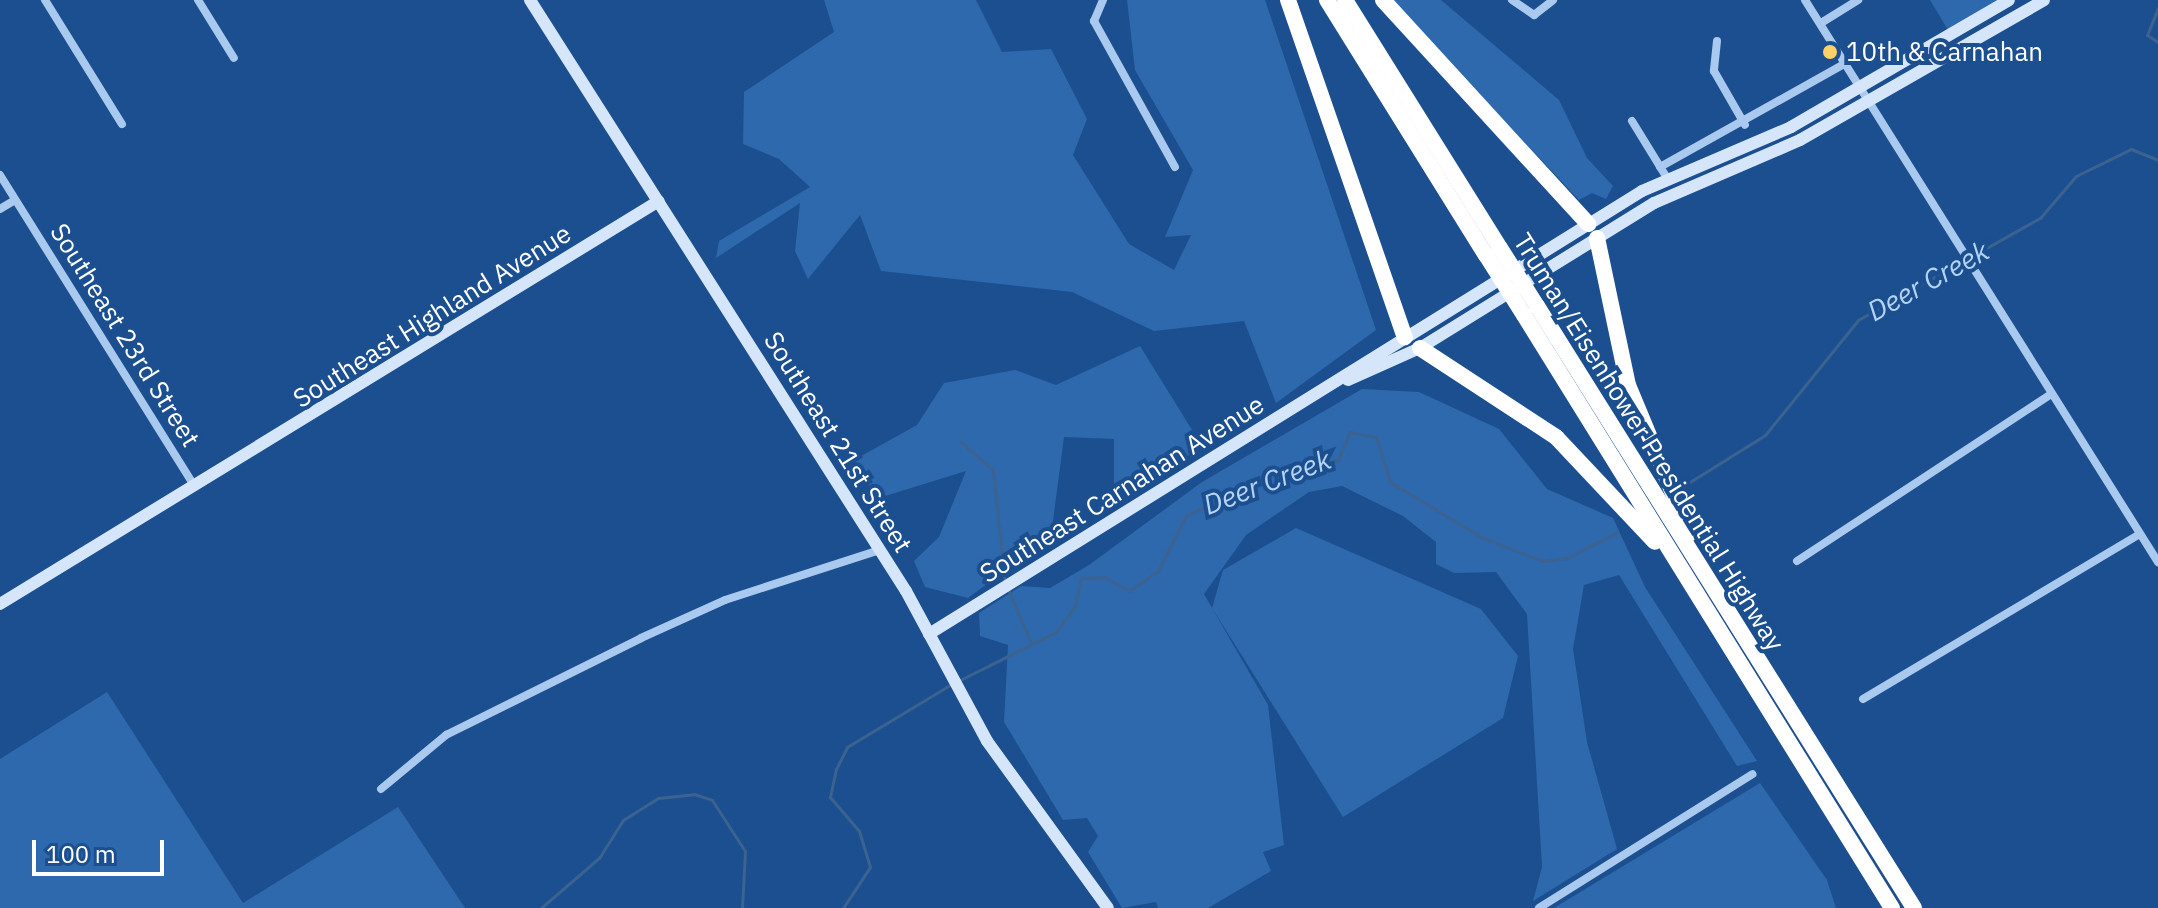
<!DOCTYPE html>
<style>
body{margin:0}
#map{position:relative;width:2158px;height:908px;overflow:hidden;background:#1b4f8f;font-family:"IBM Plex Sans",sans-serif}
div>[style]{position:absolute}
[style*='--x']{left:calc(var(--x)*1px);top:calc(var(--y)*1px);width:calc(var(--w)*1px);rotate:calc(var(--a)*1deg)}
.green>*{inset:0;background:#2e69ad}
.stream>*{height:3px;margin:-1.5px;padding:0 1.5px;transform-origin:1.5px;border-radius:1.5px;background:#3c6290}
.street>*{height:8px;margin:-4px;padding:0 4px;transform-origin:4px;border-radius:4px;background:#a9c9ee}
.secondary>*{height:12px;margin:-6px;padding:0 6px;transform-origin:6px;border-radius:6px;background:#d6e6fa}
.highway>*{height:16px;margin:-8px;padding:0 8px;transform-origin:8px;border-radius:8px;background:#fff}
.highway-bridge>*{height:16px;margin:-8px;padding:0 8px;transform-origin:8px;border-radius:8px;background:#fff}
.dots>*{width:22px;height:22px;translate:-50% -50%;box-sizing:border-box;border:4px solid #1b4f8f;border-radius:50%}
span{translate:-50% -50%;white-space:nowrap;text-align:center;line-height:1.15;-webkit-text-stroke:8px #1b4f8f;paint-order:stroke}
.poi-label{font-size:26px;color:#fff}
.left{translate:0 -50%;text-align:left}
.street-label{font-size:26px;color:#fff}
.water-label{font-size:28px;color:#b5d3f5;font-style:italic}
.scale{position:absolute;left:32px;top:840px;width:132px;height:36px;box-sizing:border-box;border:4px solid #fff;border-top:0;padding-left:10px;font-size:24px;line-height:28px;white-space:nowrap;color:#fff;-webkit-text-stroke:6px #1b4f8f;paint-order:stroke}
</style>
<div id="map">
<div class="green">
<div style="clip-path:polygon(824px 0,976px 0,1002px 52px,1051px 49px,1087px 119px,1073px 155px,1129px 244px,1174px 270px,1191px 235px,1165px 237px,1193px 170px,1135px 70px,1127px 0,1265px 0,1376px 330px,1276px 403px,1244px 321px,1154px 331px,1072px 292px,881px 271px,860px 215px,808px 279px,795px 251px,800px 203px,716px 258px,719px 241px,810px 187px,779px 159px,743px 144px,744px 92px,834px 32px)"></div>
<div style="clip-path:polygon(1391px 0,1441px 0,1559px 100px,1587px 158px,1613px 186px,1606px 199px,1592px 193px,1579px 200px)"></div>
<div style="clip-path:polygon(1930px 0,1997px 0,1948px 30px)"></div>
<div style="clip-path:polygon(1140px 346px,1202px 446px,1114px 508px,1114px 439px,1064px 437px,1051px 536px,968px 598px,925px 587px,914px 561px,939px 537px,966px 471px,882px 497px,845px 465px,917px 425px,944px 383px,1015px 370px,1056px 385px)"></div>
<div style="clip-path:polygon(1362px 389px,1419px 392px,1499px 429px,1547px 489px,1613px 518px,1645px 587px,1757px 761px,1737px 766px,1619px 575px,1584px 585px,1573px 649px,1587px 742px,1617px 849px,1533px 901px,1542px 867px,1527px 614px,1496px 572px,1454px 573px,1436px 564px,1436px 542px,1403px 516px,1342px 486px,1309px 492px,1246px 535px,1204px 594px,1268px 705px,1284px 845px,1263px 852px,1271px 871px,1208px 908px,1158px 908px,1156px 902px,1122px 908px,1088px 852px,1098px 836px,1087px 818px,1063px 820px,1004px 722px,1008px 645px,980px 636px,979px 613px,1021px 586px,1050px 588px,1089px 565px,1202px 482px)"></div>
<div style="clip-path:polygon(1296px 528px,1481px 609px,1518px 656px,1503px 718px,1343px 817px,1212px 608px,1223px 570px)"></div>
<div style="clip-path:polygon(107px 692px,243px 903px,398px 807px,465px 908px,0 908px,0 759px)"></div>
<div style="clip-path:polygon(1760px 783px,1827px 880px,1836px 908px,1554px 908px)"></div>
</div>
<div class="stream">
<div style="--x:2158;--y:8;--w:29;--a:112"></div>
<div style="--x:2147;--y:35;--w:13;--a:32"></div>
<div style="--x:961;--y:442;--w:43;--a:41.2"></div>
<div style="--x:993;--y:470;--w:113;--a:83.9"></div>
<div style="--x:1685;--y:485;--w:94;--a:-32"></div>
<div style="--x:1765;--y:435;--w:148;--a:-51"></div>
<div style="--x:1858;--y:320;--w:209;--a:-29.3"></div>
<div style="--x:2040;--y:218;--w:55;--a:-49.4"></div>
<div style="--x:2076;--y:176;--w:61;--a:-26.1"></div>
<div style="--x:2131;--y:149;--w:29;--a:22"></div>
<div style="--x:1008;--y:589;--w:59;--a:66.9"></div>
<div style="--x:960;--y:680;--w:107;--a:-26.6"></div>
<div style="--x:1056;--y:632;--w:32;--a:-54"></div>
<div style="--x:1075;--y:606;--w:29;--a:-78"></div>
<div style="--x:1081;--y:578;--w:23;--a:-2"></div>
<div style="--x:1104;--y:577;--w:29;--a:29"></div>
<div style="--x:1129;--y:591;--w:35;--a:-35"></div>
<div style="--x:1158;--y:571;--w:62;--a:-63"></div>
<div style="--x:1186;--y:516;--w:89;--a:-26.6"></div>
<div style="--x:1266;--y:476;--w:74;--a:-12.5"></div>
<div style="--x:1338;--y:460;--w:30;--a:-67"></div>
<div style="--x:1350;--y:432;--w:26;--a:11"></div>
<div style="--x:1376;--y:437;--w:47;--a:72.7"></div>
<div style="--x:1390;--y:482;--w:106;--a:31.1"></div>
<div style="--x:1481;--y:537;--w:66;--a:21.2"></div>
<div style="--x:1543;--y:561;--w:24;--a:-7"></div>
<div style="--x:1567;--y:558;--w:57;--a:-27"></div>
<div style="--x:541;--y:908;--w:77;--a:-40.8"></div>
<div style="--x:599;--y:858;--w:45;--a:-57.7"></div>
<div style="--x:623;--y:820;--w:41;--a:-32.2"></div>
<div style="--x:658;--y:798;--w:36;--a:-6"></div>
<div style="--x:694;--y:794;--w:19;--a:18"></div>
<div style="--x:712;--y:800;--w:61;--a:57.1"></div>
<div style="--x:745;--y:851;--w:57;--a:93"></div>
<div style="--x:843;--y:908;--w:49;--a:-56.6"></div>
<div style="--x:870;--y:867;--w:38;--a:-107"></div>
<div style="--x:859;--y:831;--w:45;--a:-130.5"></div>
<div style="--x:830;--y:797;--w:29;--a:-78"></div>
<div style="--x:836;--y:769;--w:25;--a:-63"></div>
<div style="--x:847;--y:747;--w:124;--a:-31.1"></div>
</div>
<div class="street">
<div style="--x:45;--y:0;--w:146;--a:58.2"></div>
<div style="--x:198;--y:0;--w:68;--a:58.2"></div>
<div style="--x:1103;--y:0;--w:23;--a:113"></div>
<div style="--x:1094;--y:21;--w:167;--a:61"></div>
<div style="--x:1512;--y:0;--w:27;--a:34"></div>
<div style="--x:1534;--y:15;--w:24;--a:-38"></div>
<div style="--x:1805;--y:0;--w:664;--a:57.87"></div>
<div style="--x:1821;--y:23;--w:44;--a:-31.9"></div>
<div style="--x:1717;--y:41;--w:30;--a:96"></div>
<div style="--x:1714;--y:71;--w:62;--a:60.1"></div>
<div style="--x:1632;--y:121;--w:67;--a:58.4"></div>
<div style="--x:1660;--y:167;--w:213;--a:-29.2"></div>
<div style="--x:0;--y:175;--w:367;--a:58"></div>
<div style="--x:0;--y:209;--w:17;--a:-31"></div>
<div style="--x:1797;--y:561;--w:304;--a:-33.3"></div>
<div style="--x:1863;--y:699;--w:322;--a:-30.8"></div>
<div style="--x:381;--y:789;--w:85;--a:-39.7"></div>
<div style="--x:446;--y:735;--w:218;--a:-26.4"></div>
<div style="--x:641;--y:638;--w:92;--a:-24.3"></div>
<div style="--x:725;--y:600;--w:163;--a:-17.9"></div>
<div style="--x:1539;--y:908;--w:252;--a:-32.1"></div>
</div>
<div class="secondary">
<div style="--x:530;--y:0;--w:700;--a:57.54"></div>
<div style="--x:906;--y:591;--w:170;--a:61.6"></div>
<div style="--x:987;--y:741;--w:206;--a:54.1"></div>
<div style="--x:1348;--y:380;--w:79;--a:-24"></div>
<div style="--x:1420;--y:348;--w:275;--a:-31.8"></div>
<div style="--x:1654;--y:203;--w:159;--a:-23.3"></div>
<div style="--x:1800;--y:140;--w:281;--a:-29.8"></div>
<div style="--x:0;--y:604;--w:772;--a:-31.45"></div>
<div style="--x:929;--y:634;--w:839;--a:-31.85"></div>
<div style="--x:1642;--y:191;--w:162;--a:-23.2"></div>
<div style="--x:1791;--y:127;--w:252;--a:-30.2"></div>
</div>
<div class="highway">
<div style="--x:1288;--y:0;--w:357;--a:70.9"></div>
<div style="--x:1327;--y:0;--w:301;--a:58.1"></div>
<div style="--x:1345;--y:0;--w:292;--a:58"></div>
<div style="--x:1383;--y:0;--w:304;--a:47.5"></div>
<div style="--x:1597;--y:238;--w:150;--a:78.1"></div>
<div style="--x:1628;--y:385;--w:161;--a:67.4"></div>
<div style="--x:1537;--y:306;--w:710;--a:57.94"></div>
<div style="--x:1524;--y:315;--w:698;--a:58.18"></div>
<div style="--x:1420;--y:348;--w:163;--a:33.2"></div>
<div style="--x:1556;--y:437;--w:144;--a:46.7"></div>
</div>
<div class="highway-bridge">
<div style="--x:1500;--y:248;--w:69;--a:57.5"></div>
<div style="--x:1486;--y:255;--w:71;--a:57.7"></div>
</div>
<div class="dots">
<div style="left:1830px;top:52px;background:#ffd166"></div>
</div>
<div class="poi-label">
<span class="left" style="left:1846px;top:52px">10th &amp; Carnahan</span>
</div>
<div class="street-label">
<span style="left:432px;top:316px;rotate:-32deg">Southeast Highland Avenue</span>
<span style="left:125px;top:335px;rotate:58deg">Southeast 23rd Street</span>
<span style="left:838px;top:442px;rotate:58deg">Southeast 21st Street</span>
<span style="left:1649px;top:442px;rotate:58deg">Truman/Eisenhower Presidential Highway</span>
<span style="left:1122px;top:489px;rotate:-32deg">Southeast Carnahan Avenue</span>
</div>
<div class="water-label">
<span style="left:1928px;top:281px;rotate:-29deg">Deer Creek</span>
<span style="left:1267px;top:482px;rotate:-21deg">Deer Creek</span>
</div>
<div class="scale">100 m</div>
</div>
